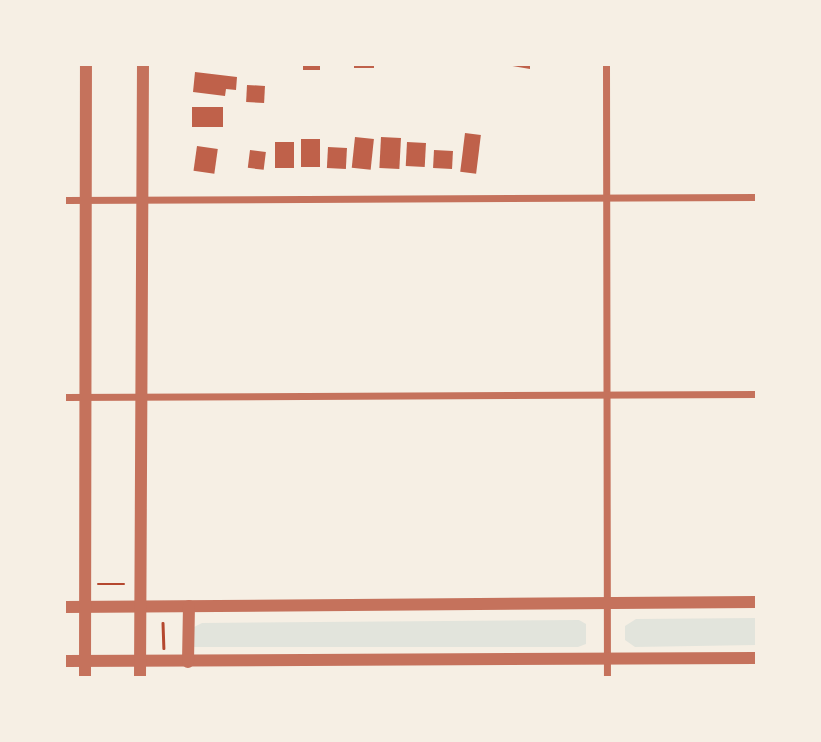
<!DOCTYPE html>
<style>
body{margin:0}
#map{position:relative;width:821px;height:742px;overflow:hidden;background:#f6efe4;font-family:Figtree,sans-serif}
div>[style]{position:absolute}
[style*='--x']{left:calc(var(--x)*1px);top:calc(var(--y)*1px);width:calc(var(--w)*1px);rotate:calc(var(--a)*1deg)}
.green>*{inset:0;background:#e2e4dc}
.building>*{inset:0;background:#bf614a;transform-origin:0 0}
.path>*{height:2.5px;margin:-1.25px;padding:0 1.25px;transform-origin:1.25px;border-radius:1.25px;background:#b5482f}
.minor>*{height:7px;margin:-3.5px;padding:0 3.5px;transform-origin:3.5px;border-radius:3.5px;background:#c5725c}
.tertiary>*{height:12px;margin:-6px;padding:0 6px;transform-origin:6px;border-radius:6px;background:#c5725c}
span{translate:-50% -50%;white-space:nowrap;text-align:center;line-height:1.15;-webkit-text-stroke:5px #f6efe4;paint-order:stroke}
.frame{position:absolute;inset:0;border:66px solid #f6efe4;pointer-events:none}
</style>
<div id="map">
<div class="green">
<div style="clip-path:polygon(756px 618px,756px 645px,635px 647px,625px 640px,625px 626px,636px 619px)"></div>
<div style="clip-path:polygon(579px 620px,586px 624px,586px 644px,578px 647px,194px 647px,194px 627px,202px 623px)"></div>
</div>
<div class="building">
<div style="left:303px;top:65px;width:17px;height:5px"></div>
<div style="left:354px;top:65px;width:20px;height:3px"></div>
<div style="clip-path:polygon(506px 65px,530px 65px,530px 69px)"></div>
<div style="clip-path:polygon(195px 72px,237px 77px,236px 90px,226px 89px,225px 96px,193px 92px)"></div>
<div style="left:247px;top:85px;width:18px;height:17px;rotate:3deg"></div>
<div style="left:192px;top:107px;width:31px;height:20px"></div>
<div style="left:465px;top:133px;width:16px;height:39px;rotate:7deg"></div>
<div style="left:355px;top:137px;width:19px;height:31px;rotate:6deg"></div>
<div style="left:381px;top:137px;width:20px;height:31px;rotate:3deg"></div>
<div style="left:301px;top:139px;width:19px;height:28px"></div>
<div style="left:275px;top:142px;width:19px;height:26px"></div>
<div style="left:407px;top:142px;width:19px;height:24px;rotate:3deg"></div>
<div style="left:197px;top:146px;width:21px;height:25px;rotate:8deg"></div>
<div style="left:328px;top:147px;width:19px;height:21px;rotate:3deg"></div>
<div style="left:250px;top:150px;width:16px;height:18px;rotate:7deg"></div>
<div style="left:434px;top:150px;width:19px;height:18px;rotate:3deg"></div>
</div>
<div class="path">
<div style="--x:98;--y:584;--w:26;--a:0"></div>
<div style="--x:163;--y:623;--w:25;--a:88"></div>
</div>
<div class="minor">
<div style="--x:606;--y:65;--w:612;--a:89.91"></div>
<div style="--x:65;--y:200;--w:691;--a:-0.25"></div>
<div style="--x:65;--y:397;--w:691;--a:-0.25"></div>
</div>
<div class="tertiary">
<div style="--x:65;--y:607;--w:691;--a:-0.41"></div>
<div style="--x:65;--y:661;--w:691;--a:-0.25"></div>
<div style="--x:188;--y:662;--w:56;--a:-89"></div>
<div style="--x:85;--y:677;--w:612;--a:-89.91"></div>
<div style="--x:140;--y:677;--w:612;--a:-89.72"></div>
</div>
<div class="frame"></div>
</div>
